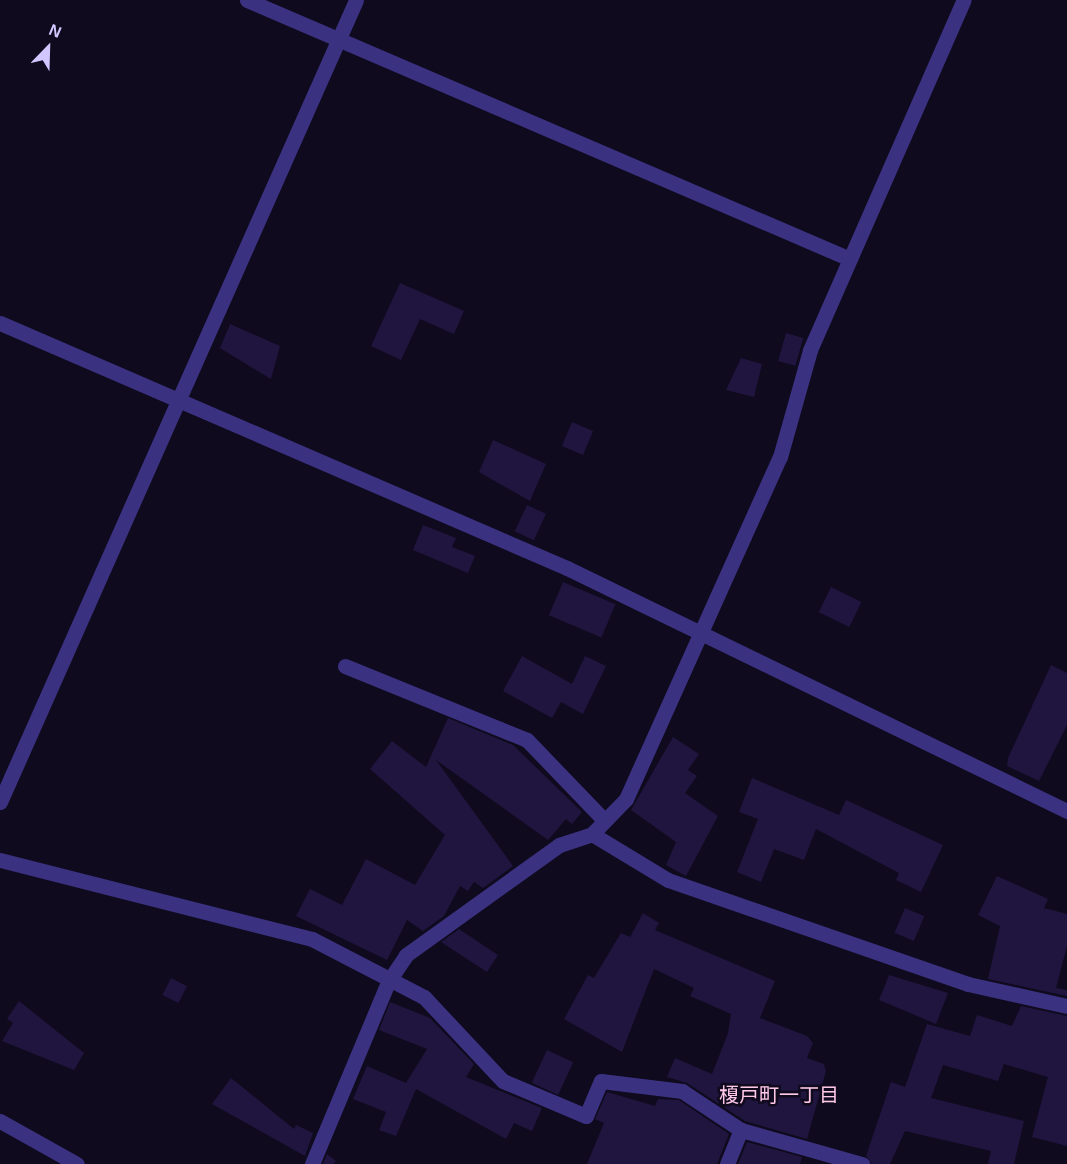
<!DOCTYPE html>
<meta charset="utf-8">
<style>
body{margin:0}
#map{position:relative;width:1067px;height:1164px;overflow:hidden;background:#0f0a1d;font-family:Arial,"Noto Sans JP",sans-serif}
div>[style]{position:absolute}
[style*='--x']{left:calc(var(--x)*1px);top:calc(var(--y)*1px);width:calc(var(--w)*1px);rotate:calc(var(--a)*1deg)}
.building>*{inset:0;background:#20153f;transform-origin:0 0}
.street>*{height:15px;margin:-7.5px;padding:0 7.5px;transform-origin:7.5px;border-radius:7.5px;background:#3a3180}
span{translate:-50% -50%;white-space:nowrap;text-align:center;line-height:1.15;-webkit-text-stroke:5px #0f0a1d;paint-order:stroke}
.neighbourhood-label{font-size:20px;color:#ffc8e7}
.north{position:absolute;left:18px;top:18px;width:60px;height:60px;-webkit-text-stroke:4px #0f0a1d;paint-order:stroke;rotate:23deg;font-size:16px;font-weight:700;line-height:24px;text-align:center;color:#d1c6ff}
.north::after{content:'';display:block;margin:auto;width:21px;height:27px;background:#d1c6ff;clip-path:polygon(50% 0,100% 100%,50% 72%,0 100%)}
</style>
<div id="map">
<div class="building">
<div style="clip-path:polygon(400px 283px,464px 311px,454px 334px,420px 319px,401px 360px,371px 346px)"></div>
<div style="clip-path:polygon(230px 324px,280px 346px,271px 379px,220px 348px)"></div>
<div style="left:786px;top:333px;width:18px;height:29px;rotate:16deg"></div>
<div style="clip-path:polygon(741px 358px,762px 364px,754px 397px,726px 390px)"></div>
<div style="left:572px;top:422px;width:23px;height:26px;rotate:23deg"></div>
<div style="clip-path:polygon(493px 440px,546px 464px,530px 501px,479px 472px)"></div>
<div style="left:527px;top:505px;width:21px;height:29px;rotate:25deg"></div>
<div style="clip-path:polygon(423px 525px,456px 538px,452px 547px,475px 556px,468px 573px,413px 550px)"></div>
<div style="left:563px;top:582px;width:57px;height:36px;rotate:23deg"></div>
<div style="left:831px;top:587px;width:34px;height:28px;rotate:26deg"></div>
<div style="clip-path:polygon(522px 656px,572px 684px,585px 656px,606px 666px,583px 714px,561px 702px,552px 718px,503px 691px)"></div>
<div style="clip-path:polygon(1051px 665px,1067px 673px,1067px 725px,1039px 781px,1007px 766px,1008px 758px)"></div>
<div style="clip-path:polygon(448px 718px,513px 745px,582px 812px,572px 824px,566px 819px,548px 840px,436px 760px,513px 866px,483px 888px,474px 882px,468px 891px,460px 886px,444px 916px,423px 931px,407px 920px,387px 960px,296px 916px,310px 889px,342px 905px,366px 859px,415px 885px,445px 835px,370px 769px,392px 741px,426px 767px)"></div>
<div style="clip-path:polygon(673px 737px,699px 754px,688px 770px,697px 776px,685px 793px,718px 816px,686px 876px,666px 865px,676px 842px,631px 810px)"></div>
<div style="clip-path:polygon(752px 778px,839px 815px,846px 800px,943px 845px,921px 892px,896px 880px,899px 873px,816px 829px,804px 860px,774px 849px,761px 882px,737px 872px,758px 819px,739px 812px)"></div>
<div style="clip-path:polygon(997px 876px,1048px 899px,1044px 908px,1067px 914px,1067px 946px,1056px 988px,1067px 990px,1067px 996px,988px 979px,1000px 926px,978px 915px)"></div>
<div style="left:905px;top:908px;width:21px;height:27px;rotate:23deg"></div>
<div style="clip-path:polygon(643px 913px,659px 923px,655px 930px,775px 981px,760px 1018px,807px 1036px,813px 1043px,807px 1058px,824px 1064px,826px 1071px,807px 1139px,745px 1121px,687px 1083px,667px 1077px,675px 1058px,712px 1074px,728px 1033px,731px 1014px,690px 996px,694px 988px,654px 969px,622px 1052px,564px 1019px,588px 975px,594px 978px,621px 933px,630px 937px)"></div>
<div style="clip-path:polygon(459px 929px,498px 955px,487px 972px,441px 942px)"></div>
<div style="clip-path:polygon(889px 975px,948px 993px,936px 1024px,879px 1000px)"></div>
<div style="left:171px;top:978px;width:18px;height:19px;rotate:27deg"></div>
<div style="clip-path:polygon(19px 1001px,84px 1053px,74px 1070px,2px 1041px,13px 1023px,7px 1019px)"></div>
<div style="clip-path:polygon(390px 1002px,430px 1018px,474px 1064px,466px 1077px,542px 1108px,532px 1131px,514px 1123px,506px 1139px,416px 1089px,396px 1136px,379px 1130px,386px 1112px,353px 1099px,367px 1066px,406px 1083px,427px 1049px,379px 1030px)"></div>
<div style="clip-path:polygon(1021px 1006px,1067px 1016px,1067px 1146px,1032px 1137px,1048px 1077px,1004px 1064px,998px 1081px,943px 1065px,931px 1098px,1024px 1121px,1014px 1164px,988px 1164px,991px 1151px,905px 1131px,890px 1164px,872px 1164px,866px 1156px,891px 1082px,905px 1087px,927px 1024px,970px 1036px,977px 1015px,1012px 1026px)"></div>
<div style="left:547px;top:1050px;width:29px;height:36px;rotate:25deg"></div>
<div style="clip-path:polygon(231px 1078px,294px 1129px,296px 1125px,313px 1133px,305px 1156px,212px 1104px)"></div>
<div style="clip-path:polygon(607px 1092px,655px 1106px,658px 1099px,679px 1100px,729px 1134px,717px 1164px,587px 1164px,604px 1123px,595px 1119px)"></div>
<div style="clip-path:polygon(747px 1142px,802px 1157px,800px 1164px,738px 1164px)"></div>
<div style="clip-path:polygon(327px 1154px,336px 1161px,333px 1164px,323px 1164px)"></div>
</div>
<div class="street">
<div style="--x:247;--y:0;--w:656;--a:23.24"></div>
<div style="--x:0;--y:323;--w:618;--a:23.37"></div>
<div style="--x:567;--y:568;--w:556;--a:25.92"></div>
<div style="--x:345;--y:666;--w:196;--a:22.1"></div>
<div style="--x:527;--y:740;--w:112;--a:46.1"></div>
<div style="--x:0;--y:802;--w:877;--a:-66.06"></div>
<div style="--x:592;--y:834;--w:89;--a:31.2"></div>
<div style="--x:668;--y:880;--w:318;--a:19.1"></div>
<div style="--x:968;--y:984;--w:101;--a:12.5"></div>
<div style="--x:0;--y:860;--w:322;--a:14.2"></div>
<div style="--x:312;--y:939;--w:126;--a:27.4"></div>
<div style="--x:424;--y:997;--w:115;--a:46.8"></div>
<div style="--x:503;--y:1081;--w:90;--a:22.9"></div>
<div style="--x:586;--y:1116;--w:38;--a:-67"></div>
<div style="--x:601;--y:1081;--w:82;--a:7"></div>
<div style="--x:682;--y:1091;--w:71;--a:33.5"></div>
<div style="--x:741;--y:1130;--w:126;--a:15.7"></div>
<div style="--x:0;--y:1121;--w:88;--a:29.2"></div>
<div style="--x:312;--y:1164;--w:197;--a:-67.3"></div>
<div style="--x:388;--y:982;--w:32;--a:-56"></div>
<div style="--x:406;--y:955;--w:188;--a:-35.7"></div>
<div style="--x:559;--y:845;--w:35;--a:-18"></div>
<div style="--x:592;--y:834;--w:49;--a:-45.8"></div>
<div style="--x:626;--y:799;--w:375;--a:-65.8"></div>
<div style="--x:780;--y:457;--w:111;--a:-74.3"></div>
<div style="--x:810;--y:350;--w:382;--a:-66.3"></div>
<div style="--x:727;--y:1164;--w:37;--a:-68"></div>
</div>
<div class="neighbourhood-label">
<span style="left:779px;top:1095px">榎戸町一丁目</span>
</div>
<div class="north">N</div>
</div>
